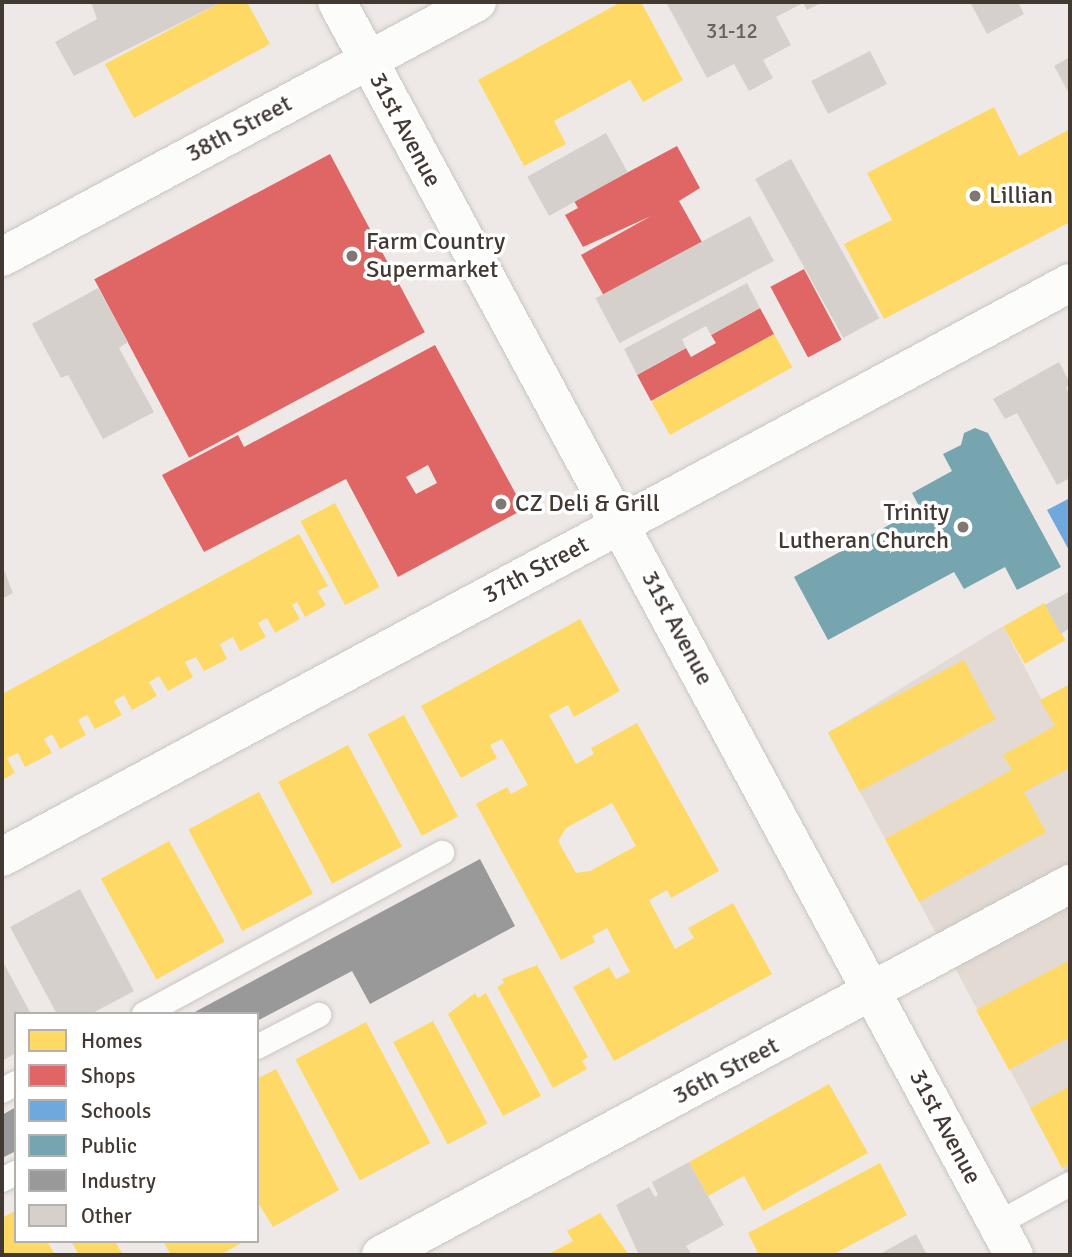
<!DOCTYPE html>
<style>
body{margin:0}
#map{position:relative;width:1072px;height:1257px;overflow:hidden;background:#eee9e6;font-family:Signika,sans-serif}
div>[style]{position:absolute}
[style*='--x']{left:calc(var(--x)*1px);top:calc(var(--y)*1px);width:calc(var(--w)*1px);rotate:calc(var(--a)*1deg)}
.residential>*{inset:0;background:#e2dad3}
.homes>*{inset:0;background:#ffd966;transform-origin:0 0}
.shops>*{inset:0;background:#e06666;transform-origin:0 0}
.schools>*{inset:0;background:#6fa8dc}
.public>*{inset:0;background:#76a5af}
.industry>*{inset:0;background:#999}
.building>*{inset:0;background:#d6d0cd;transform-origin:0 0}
.roads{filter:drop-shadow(0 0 2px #cac5c2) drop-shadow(0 0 2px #cac5c2)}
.service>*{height:24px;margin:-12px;padding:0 12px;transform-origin:12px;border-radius:12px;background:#fcfcfb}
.minor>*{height:38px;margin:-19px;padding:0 19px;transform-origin:19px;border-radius:19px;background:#fcfcfb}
.dots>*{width:19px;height:19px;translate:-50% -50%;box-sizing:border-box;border:4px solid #fff;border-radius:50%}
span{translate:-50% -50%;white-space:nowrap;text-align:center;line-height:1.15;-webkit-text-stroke:7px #fff;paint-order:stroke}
.number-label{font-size:21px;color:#69605b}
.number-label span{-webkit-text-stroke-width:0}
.street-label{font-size:24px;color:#433933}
.poi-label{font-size:24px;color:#433933}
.left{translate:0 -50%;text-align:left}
.right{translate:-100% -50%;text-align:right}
.frame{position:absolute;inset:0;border:4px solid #433933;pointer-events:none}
.legend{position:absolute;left:14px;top:1012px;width:245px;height:231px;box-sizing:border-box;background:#fff;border:2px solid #b4b0ad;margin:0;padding:9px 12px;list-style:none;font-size:21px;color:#433933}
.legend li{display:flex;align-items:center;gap:14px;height:35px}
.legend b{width:35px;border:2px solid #b4b0ad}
</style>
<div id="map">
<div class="residential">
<div style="clip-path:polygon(1003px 626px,1070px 754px,1070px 1181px,828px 733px)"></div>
</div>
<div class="homes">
<div style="clip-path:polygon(222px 2px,247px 2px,270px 44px,134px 118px,105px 64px)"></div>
<div style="clip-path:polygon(621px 2px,641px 2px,683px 80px,643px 102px,630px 80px,554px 121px,566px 144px,524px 166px,478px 80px)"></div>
<div style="clip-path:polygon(994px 107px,1019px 156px,1070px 129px,1070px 222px,884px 319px,844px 244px,892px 220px,867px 173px)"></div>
<div style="left:774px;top:334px;width:38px;height:140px;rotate:61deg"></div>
<div style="left:335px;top:503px;width:95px;height:39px;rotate:62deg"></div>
<div style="clip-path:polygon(299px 534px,328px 586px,317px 591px,326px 605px,305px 617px,297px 602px,292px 605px,300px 619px,275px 633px,267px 618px,258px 623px,266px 637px,240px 651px,233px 637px,220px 644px,227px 659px,204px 671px,196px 657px,185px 662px,193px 677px,168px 691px,159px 676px,149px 682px,157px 696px,132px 710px,124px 695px,114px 701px,122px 715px,95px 729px,87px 715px,78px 720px,86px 735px,60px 749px,52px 734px,44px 739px,52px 753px,25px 767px,18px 753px,7px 758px,15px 773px,2px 780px,2px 694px)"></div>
<div style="left:1044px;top:603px;width:43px;height:47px;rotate:60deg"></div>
<div style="clip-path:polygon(evenodd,580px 619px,620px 691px,574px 717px,568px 705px,549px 715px,576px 764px,594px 754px,591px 748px,637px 723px,719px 871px,671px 898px,667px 890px,649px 900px,675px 949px,694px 938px,688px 928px,733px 903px,772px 974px,614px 1061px,573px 987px,609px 967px,616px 979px,630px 972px,607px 928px,592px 936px,595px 942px,561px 960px,476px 804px,507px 787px,511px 794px,528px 785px,502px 739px,490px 745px,497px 758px,461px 778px,421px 706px,580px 619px,612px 803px,636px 846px,590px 871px,576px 873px,558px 841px,566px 828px,612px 803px)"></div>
<div style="left:964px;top:660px;width:67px;height:154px;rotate:62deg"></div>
<div style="clip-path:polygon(1070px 684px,1070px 768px,1024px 792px,1046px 832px,919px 902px,885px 839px,1012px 770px,1003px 755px,1055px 726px,1040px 700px)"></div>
<div style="left:404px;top:715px;width:115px;height:41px;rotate:62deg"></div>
<div style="left:348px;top:745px;width:115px;height:79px;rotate:62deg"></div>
<div style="left:259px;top:792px;width:115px;height:80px;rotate:62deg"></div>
<div style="left:169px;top:841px;width:115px;height:78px;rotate:61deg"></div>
<div style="clip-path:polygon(1070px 960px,1070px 1037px,1009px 1070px,976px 1010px)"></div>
<div style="clip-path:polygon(537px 965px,588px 1057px,582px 1061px,587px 1069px,553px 1088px,497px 987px,504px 983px,502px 979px)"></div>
<div style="clip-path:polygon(475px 993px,478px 998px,486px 993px,541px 1096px,503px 1116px,448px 1014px)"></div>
<div style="left:433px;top:1021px;width:116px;height:45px;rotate:62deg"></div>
<div style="left:366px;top:1022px;width:137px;height:80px;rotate:62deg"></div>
<div style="clip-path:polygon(276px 1069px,339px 1190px,273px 1227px,257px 1201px,257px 1079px)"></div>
<div style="clip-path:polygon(829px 1084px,868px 1153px,763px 1211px,744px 1176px,708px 1196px,689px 1162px)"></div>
<div style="clip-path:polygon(1070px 1086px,1070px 1163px,1062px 1168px,1030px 1108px)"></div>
<div style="clip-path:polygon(880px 1163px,907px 1215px,832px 1255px,759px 1255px,748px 1233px)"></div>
<div style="clip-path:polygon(16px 1210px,16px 1241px,47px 1241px,55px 1255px,2px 1255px,2px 1218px)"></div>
<div style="clip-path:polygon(600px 1213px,629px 1255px,547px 1255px,573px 1241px,567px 1231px)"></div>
<div style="clip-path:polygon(71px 1241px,115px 1241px,123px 1255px,79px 1255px)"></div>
<div style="clip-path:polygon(163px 1241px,245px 1241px,220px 1255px,171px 1255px)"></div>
</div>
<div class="shops">
<div style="clip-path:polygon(677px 146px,700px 188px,679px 201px,702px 242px,604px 296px,581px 255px,651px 216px,583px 247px,565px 215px,578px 208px,574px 201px)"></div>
<div style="left:330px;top:154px;width:202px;height:267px;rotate:62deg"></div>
<div style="left:804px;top:269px;width:80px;height:38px;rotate:62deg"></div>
<div style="clip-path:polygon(760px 308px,774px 334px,651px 401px,637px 375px,686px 348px,691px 357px,716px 343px,711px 335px)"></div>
<div style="clip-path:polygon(evenodd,435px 345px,524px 509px,398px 577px,346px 479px,204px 552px,162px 475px,238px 435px,244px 447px,435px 345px,428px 465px,437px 483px,416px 494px,406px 477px,428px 465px)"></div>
</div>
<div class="schools">
<div style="clip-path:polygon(1070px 498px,1070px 552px,1047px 510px)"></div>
</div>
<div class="public">
<div style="clip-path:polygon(975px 428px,988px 433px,1061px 567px,1017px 590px,1005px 567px,964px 589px,954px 572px,828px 640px,794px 577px,920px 508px,912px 493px,952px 471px,943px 454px,961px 445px,964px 433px)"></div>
</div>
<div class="industry">
<div style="clip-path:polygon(480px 859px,515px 926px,370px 1004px,352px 971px,257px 1021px,257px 1014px,191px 1014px)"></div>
<div style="clip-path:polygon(16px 1107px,16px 1151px,2px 1158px,2px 1115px)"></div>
</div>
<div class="building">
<div style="clip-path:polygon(91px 2px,222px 2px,74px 76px,55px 42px,97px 19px)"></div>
<div style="clip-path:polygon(666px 2px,823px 2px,807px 10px,803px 3px,776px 17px,791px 45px,763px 60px,773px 78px,749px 91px,734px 64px,707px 78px)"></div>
<div style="clip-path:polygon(970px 2px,1018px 2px,1024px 14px,987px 34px)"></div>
<div style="left:870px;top:51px;width:37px;height:66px;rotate:63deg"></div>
<div style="clip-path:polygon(1070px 57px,1070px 95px,1054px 66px)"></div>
<div style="left:606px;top:133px;width:45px;height:90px;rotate:61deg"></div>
<div style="left:791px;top:159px;width:182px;height:41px;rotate:61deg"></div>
<div style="left:750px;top:216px;width:51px;height:175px;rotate:62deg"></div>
<div style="clip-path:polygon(747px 283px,760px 308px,711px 335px,706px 326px,682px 339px,686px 348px,637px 375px,624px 349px)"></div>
<div style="clip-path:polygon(98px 288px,128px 342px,119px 348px,154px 412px,103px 439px,68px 375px,61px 378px,32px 324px)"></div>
<div style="clip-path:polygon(1059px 362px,1070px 383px,1066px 388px,1070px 395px,1070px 478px,1057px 485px,1017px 413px,1005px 419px,993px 399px)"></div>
<div style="clip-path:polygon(2px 565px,13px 593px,2px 599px)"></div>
<div style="clip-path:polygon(1070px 591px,1070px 628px,1061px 634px,1045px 605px)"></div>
<div style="clip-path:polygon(80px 889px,134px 991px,91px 1014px,57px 1014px,10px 927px)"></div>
<div style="clip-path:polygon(2px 960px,31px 1014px,16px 1014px,16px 1053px,2px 1061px)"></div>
<div style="clip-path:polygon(689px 1162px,724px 1225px,686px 1246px,692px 1255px,639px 1255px,616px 1205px,649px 1187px,655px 1197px,658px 1195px,652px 1182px)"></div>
<div style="clip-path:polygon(916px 1234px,927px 1255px,878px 1255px)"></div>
</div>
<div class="roads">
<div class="service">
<div style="--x:144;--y:1014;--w:339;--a:-28.4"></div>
<div style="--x:257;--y:1047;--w:70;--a:-27.3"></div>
<div style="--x:2;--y:1091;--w:16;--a:-30"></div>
<div style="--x:2;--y:1180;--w:16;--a:-27"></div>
<div style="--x:997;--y:1224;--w:83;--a:-28.7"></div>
</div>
<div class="minor">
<div style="--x:337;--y:2;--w:1424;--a:61.62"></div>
<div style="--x:2;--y:257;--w:539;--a:-28.23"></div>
<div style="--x:2;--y:857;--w:1212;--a:-28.26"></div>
<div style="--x:381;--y:1255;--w:783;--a:-28.3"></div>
</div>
</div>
<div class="dots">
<div style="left:975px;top:196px;background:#7f7772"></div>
<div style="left:352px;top:256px;background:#7f7772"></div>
<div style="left:501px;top:504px;background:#7f7772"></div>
<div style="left:963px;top:527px;background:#7f7772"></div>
</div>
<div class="number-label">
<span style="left:732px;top:31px">31-12</span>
</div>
<div class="street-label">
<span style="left:239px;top:129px;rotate:-28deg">38th Street</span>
<span style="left:405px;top:130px;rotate:62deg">31st Avenue</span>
<span style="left:536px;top:570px;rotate:-28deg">37th Street</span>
<span style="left:677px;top:628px;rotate:62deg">31st Avenue</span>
<span style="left:726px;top:1071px;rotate:-28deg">36th Street</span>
<span style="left:945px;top:1127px;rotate:62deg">31st Avenue</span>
</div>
<div class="poi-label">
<span class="left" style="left:989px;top:196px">Lillian</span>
<span class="left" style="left:366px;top:256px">Farm Country<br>Supermarket</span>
<span class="left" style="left:515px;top:504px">CZ Deli &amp; Grill</span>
<span class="right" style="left:949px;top:527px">Trinity<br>Lutheran Church</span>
</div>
<div class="frame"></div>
<ul class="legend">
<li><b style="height:19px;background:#ffd966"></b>Homes</li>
<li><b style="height:19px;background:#e06666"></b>Shops</li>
<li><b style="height:19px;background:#6fa8dc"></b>Schools</li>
<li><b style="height:19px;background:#76a5af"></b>Public</li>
<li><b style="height:19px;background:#999"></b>Industry</li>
<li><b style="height:19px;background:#d6d0cd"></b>Other</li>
</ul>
</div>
